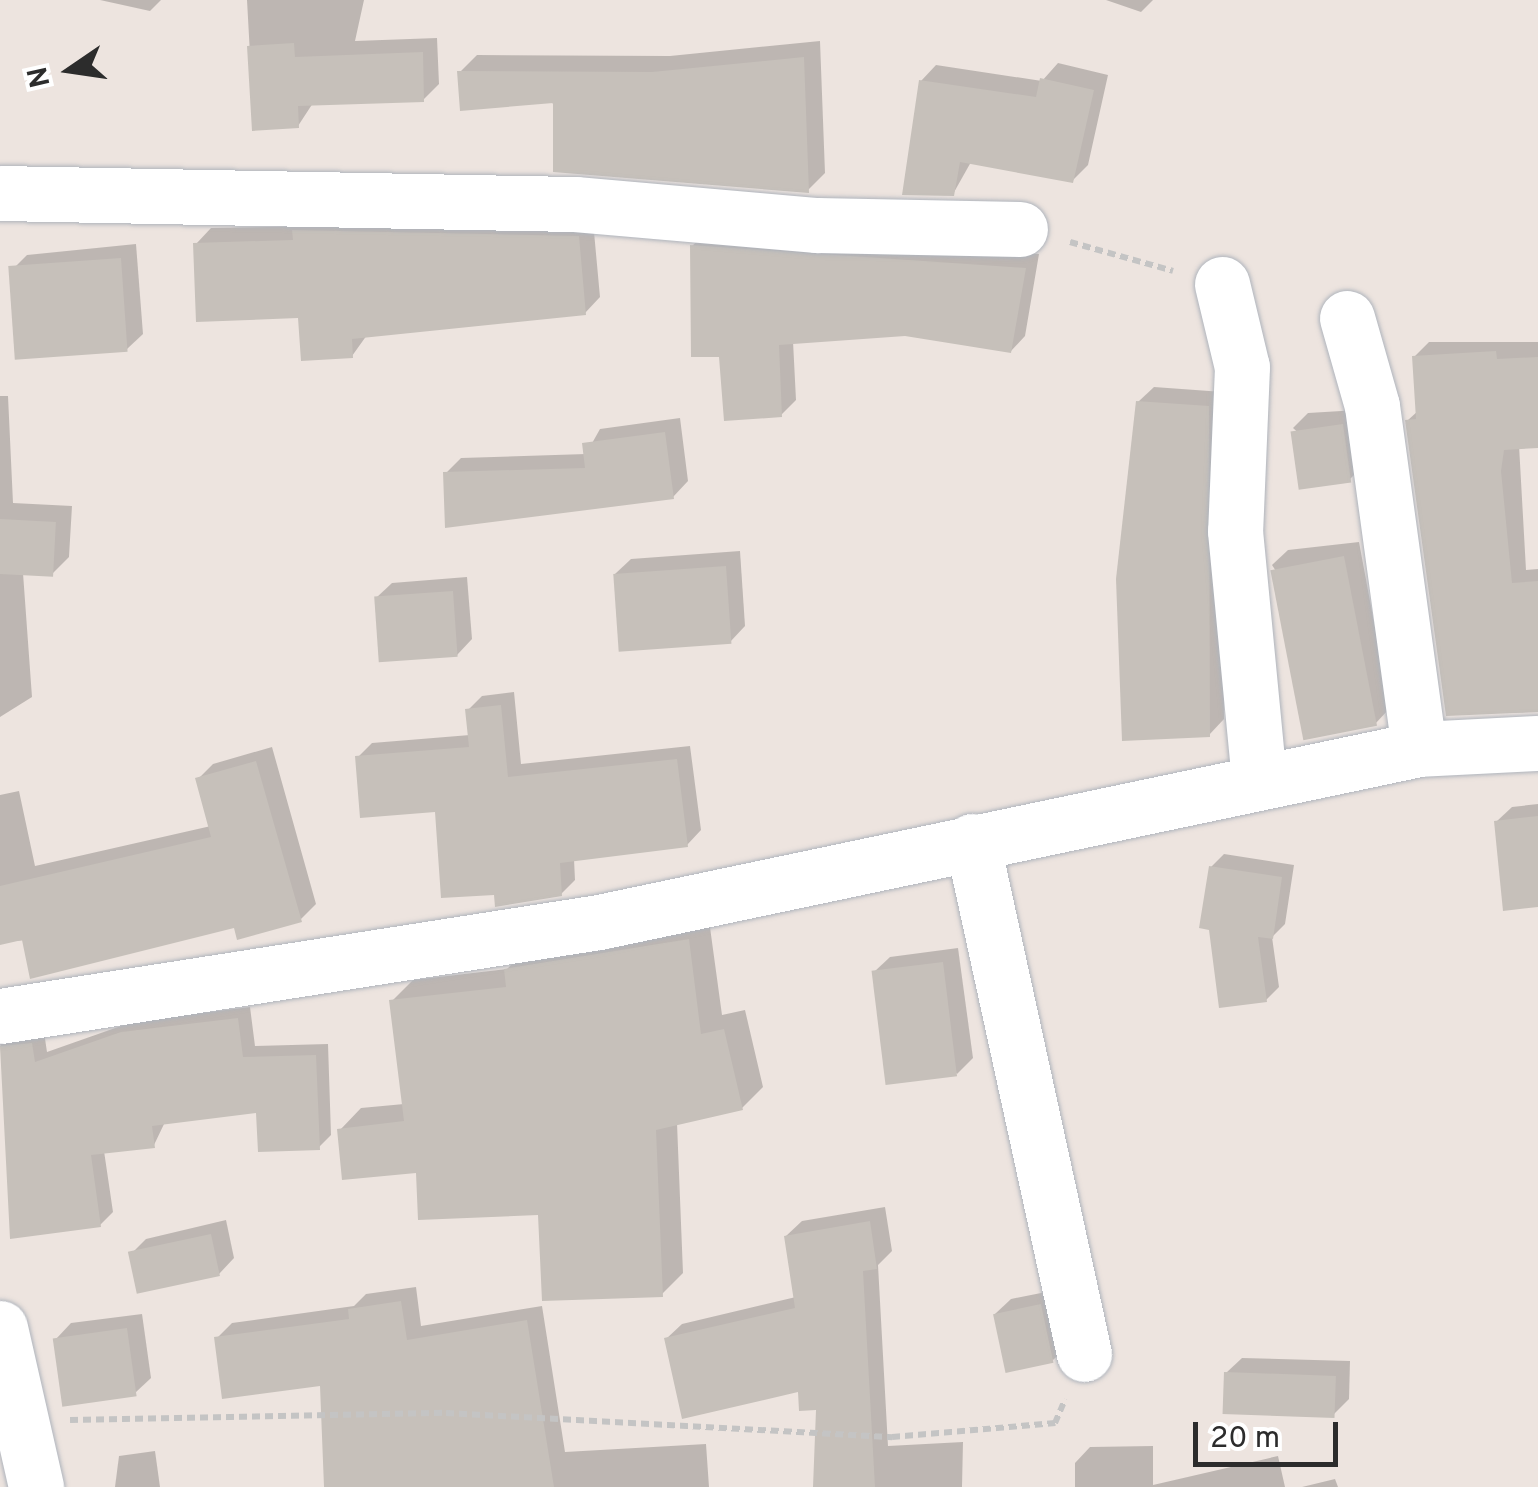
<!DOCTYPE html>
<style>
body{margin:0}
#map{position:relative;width:1538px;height:1487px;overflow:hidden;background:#ede4df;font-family:Overpass,sans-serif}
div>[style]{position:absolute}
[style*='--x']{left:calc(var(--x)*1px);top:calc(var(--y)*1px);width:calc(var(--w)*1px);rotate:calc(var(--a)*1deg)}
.shadow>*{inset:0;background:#0003}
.building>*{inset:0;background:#c6c0ba;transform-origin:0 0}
.path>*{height:6px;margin-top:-3px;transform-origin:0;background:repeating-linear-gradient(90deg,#c4c4c4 0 8px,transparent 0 13px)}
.roads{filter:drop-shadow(0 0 2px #afb4bc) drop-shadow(0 0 2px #afb4bc)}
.minor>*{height:55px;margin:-27.5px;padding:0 27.5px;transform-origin:27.5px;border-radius:27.5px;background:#fff}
span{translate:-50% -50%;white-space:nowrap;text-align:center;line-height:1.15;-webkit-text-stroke:8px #fff;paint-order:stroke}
.north{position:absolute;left:20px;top:20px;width:100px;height:100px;-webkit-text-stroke:8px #fff;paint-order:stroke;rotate:257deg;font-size:28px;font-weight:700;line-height:40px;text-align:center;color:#2c2c2c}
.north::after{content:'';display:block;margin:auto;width:35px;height:45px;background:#2c2c2c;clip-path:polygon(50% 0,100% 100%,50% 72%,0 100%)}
.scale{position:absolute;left:1193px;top:1422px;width:145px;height:45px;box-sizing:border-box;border:5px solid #2c2c2c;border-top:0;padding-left:12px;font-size:30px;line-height:35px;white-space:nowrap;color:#2c2c2c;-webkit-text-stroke:8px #fff;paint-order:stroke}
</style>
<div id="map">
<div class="shadow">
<div style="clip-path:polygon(100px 0,161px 0,150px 11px)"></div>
<div style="clip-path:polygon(247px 0,364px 0,355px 41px,437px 38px,439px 84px,423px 100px,313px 103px,298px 126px,254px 128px)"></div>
<div style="clip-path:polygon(1106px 0,1153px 0,1141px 12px)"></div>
<div style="clip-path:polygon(820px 41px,825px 173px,808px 190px,460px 72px,477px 55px,670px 56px)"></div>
<div style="clip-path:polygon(1058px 63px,1108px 75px,1088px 165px,1072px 181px,971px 162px,953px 194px,921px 81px,936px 65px,1042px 81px)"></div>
<div style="clip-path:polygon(593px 221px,600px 297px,585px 313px,367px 335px,352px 356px,196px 244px,211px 228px)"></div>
<div style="clip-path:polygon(707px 232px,1039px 254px,1025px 336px,1011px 351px,905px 333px,793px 341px,796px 400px,781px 415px,721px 354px,692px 246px)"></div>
<div style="clip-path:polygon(136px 244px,143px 334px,127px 349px,12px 270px,27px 255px)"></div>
<div style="clip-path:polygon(1429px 342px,1538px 342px,1538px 443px,1519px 445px,1526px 570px,1538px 569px,1538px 712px,1448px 714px,1408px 420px,1418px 411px,1414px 357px)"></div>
<div style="clip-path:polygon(1154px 387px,1223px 392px,1224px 719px,1209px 735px,1138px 402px)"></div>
<div style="clip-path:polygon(0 396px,8px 396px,13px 503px,72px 506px,69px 557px,52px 574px,23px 573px,32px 697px,0 717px)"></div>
<div style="clip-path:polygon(1358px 410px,1365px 464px,1350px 479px,1293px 428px,1308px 413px)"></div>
<div style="clip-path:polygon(680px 418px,688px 481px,673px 497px,446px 473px,461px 458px,586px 454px,600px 429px)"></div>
<div style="clip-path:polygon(1359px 542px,1390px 708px,1375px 724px,1272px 565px,1288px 550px)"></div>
<div style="clip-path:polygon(740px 551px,745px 626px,730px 642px,615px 574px,631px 559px)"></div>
<div style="clip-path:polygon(467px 577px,472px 639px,457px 655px,376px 598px,392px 583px)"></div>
<div style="clip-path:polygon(514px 692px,521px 764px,690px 746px,701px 830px,687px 845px,574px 859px,575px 880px,561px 894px,497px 892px,438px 809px,358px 757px,372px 743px,470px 735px,468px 710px,482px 696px)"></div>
<div style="clip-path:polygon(272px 747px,316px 904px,300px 920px,0 942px,0 795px,19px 791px,35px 866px,211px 826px,198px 779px,213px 764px)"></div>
<div style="clip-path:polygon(1538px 804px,1538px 905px,1496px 822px,1512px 807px)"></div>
<div style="clip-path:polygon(1224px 854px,1294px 865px,1285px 924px,1272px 937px,1279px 987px,1266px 1000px,1211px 867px)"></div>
<div style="clip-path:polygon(709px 920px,722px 1015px,745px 1010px,763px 1087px,742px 1108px,677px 1123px,683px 1273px,662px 1294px,541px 1212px,419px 1170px,340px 1130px,361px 1108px,404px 1104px,392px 1001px,413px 980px,507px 969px,528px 948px)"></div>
<div style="clip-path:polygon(958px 948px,973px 1058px,957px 1074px,874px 972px,890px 957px)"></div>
<div style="clip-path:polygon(250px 1007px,255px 1046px,328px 1044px,331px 1135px,319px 1147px,259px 1110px,165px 1122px,154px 1145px,104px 1151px,113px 1212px,100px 1225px,12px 1236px,0 1037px,44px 1032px,47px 1052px,135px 1021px)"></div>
<div style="clip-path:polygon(885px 1207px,892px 1251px,878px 1265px,888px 1446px,963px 1442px,962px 1487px,815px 1487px,818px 1407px,801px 1389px,666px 1339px,682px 1324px,796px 1297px,786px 1236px,802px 1221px)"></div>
<div style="clip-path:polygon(226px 1220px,234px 1258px,219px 1274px,131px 1254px,146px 1239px)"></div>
<div style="clip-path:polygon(416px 1287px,421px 1326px,542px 1306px,565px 1452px,706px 1444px,709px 1487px,327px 1487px,323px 1383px,217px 1338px,232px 1323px,354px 1306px,366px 1294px)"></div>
<div style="clip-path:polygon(1056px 1290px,1069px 1345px,1053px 1360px,995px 1314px,1011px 1299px)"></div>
<div style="clip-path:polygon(142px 1314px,151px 1378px,135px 1393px,56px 1339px,71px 1323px)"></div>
<div style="clip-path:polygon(1242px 1358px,1350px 1361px,1349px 1399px,1333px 1415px,1226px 1373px)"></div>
<div style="clip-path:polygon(1153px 1446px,1153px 1485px,1278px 1456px,1285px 1487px,1075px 1487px,1075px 1463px,1090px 1447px)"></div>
<div style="clip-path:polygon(155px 1451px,160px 1487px,115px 1487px,119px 1456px)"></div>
<div style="clip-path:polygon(1335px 1479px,1338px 1487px,1302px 1487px)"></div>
</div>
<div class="building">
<div style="clip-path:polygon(294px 43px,295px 57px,423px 52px,424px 102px,298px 106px,299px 128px,252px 131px,247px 46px)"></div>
<div style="clip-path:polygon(804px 57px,809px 193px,553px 172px,553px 103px,460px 111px,457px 71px,652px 72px)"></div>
<div style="clip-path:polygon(1040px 78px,1094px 90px,1073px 183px,960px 162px,954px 196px,902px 195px,919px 80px,1036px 97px)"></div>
<div style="clip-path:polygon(292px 230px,579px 236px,586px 315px,352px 339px,353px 358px,301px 361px,298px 318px,196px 322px,193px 243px,293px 240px)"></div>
<div style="clip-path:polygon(690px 245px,1026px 268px,1011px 353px,905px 336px,779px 345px,782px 417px,724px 421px,719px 357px,691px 357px)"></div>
<div style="left:121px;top:258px;width:94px;height:113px;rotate:86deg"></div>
<div style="clip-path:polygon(1496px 351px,1497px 359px,1538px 357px,1538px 448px,1504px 450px,1501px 471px,1512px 583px,1538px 581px,1538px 712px,1446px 716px,1405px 420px,1416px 419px,1412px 356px)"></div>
<div style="clip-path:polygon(1136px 401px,1209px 406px,1210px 737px,1122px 741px,1116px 579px)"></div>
<div style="left:1343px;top:424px;width:59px;height:53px;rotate:82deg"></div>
<div style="clip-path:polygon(665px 432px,674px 499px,445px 528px,443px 472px,585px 468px,582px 443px)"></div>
<div style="left:0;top:519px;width:56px;height:55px;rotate:3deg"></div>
<div style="left:1344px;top:556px;width:173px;height:75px;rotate:79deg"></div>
<div style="left:726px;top:566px;width:78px;height:113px;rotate:86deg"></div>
<div style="left:453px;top:591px;width:66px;height:79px;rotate:86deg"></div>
<div style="clip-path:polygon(501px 705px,508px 777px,677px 759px,688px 847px,560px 863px,562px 896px,495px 907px,494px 895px,441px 898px,435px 812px,360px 818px,355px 756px,469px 747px,465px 709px)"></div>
<div style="clip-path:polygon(256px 761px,302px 922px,237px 940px,234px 928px,30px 979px,22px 940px,0 945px,0 886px,211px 837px,195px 778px)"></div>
<div style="clip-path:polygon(1538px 816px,1538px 907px,1503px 911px,1494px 821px)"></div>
<div style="clip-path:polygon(1209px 866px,1282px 877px,1273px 939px,1258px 937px,1267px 1002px,1219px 1008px,1209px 930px,1199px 928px)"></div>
<div style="clip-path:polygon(689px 939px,701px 1034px,724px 1029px,743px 1110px,656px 1130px,663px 1297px,542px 1301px,538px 1215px,418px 1220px,416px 1173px,342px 1180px,337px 1129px,404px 1121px,389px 1000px,506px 987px,504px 969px)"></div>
<div style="left:943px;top:962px;width:115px;height:72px;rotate:83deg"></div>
<div style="clip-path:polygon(238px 1018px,243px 1057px,316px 1055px,320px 1150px,258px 1152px,256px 1113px,152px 1126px,155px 1148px,91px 1155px,101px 1227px,10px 1239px,0 1046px,32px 1043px,35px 1062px,121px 1032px)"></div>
<div style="clip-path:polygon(870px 1221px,877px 1269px,863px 1271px,875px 1487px,813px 1487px,816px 1410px,799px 1411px,798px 1392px,682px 1419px,664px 1338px,795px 1308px,784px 1236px)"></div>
<div style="left:211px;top:1234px;width:43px;height:85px;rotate:78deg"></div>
<div style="clip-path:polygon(401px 1301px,407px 1340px,527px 1320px,554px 1487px,324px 1487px,320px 1386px,222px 1399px,214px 1337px,349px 1319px,348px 1309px)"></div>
<div style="left:1041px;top:1304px;width:60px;height:49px;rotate:78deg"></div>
<div style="left:127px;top:1328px;width:69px;height:75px;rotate:82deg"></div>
<div style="left:1224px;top:1372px;width:112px;height:42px;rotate:2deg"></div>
</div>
<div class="path">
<div style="--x:1070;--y:242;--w:107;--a:15.7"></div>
<div style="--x:70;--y:1420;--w:376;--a:-1.1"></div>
<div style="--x:446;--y:1413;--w:447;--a:3.1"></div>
<div style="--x:892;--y:1437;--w:164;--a:-4.9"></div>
<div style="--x:1055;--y:1423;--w:26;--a:-67"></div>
</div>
<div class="roads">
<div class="minor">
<div style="--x:0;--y:193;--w:575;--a:1.1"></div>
<div style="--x:575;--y:204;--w:243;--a:5"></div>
<div style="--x:817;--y:225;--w:203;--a:1.1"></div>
<div style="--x:1222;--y:284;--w:85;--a:76.5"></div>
<div style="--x:1242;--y:367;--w:164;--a:92.4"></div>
<div style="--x:1235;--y:531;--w:252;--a:84.5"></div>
<div style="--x:1347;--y:318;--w:91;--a:74.1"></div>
<div style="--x:1372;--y:406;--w:346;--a:82.2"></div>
<div style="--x:972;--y:841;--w:525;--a:77.68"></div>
<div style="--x:0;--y:1016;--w:606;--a:-8.92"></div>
<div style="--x:599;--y:922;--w:838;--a:-11.91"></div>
<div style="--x:1419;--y:749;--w:119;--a:-2.9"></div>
<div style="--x:0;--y:1328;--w:163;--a:77.2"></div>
</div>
</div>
<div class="north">N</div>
<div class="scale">20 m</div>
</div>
